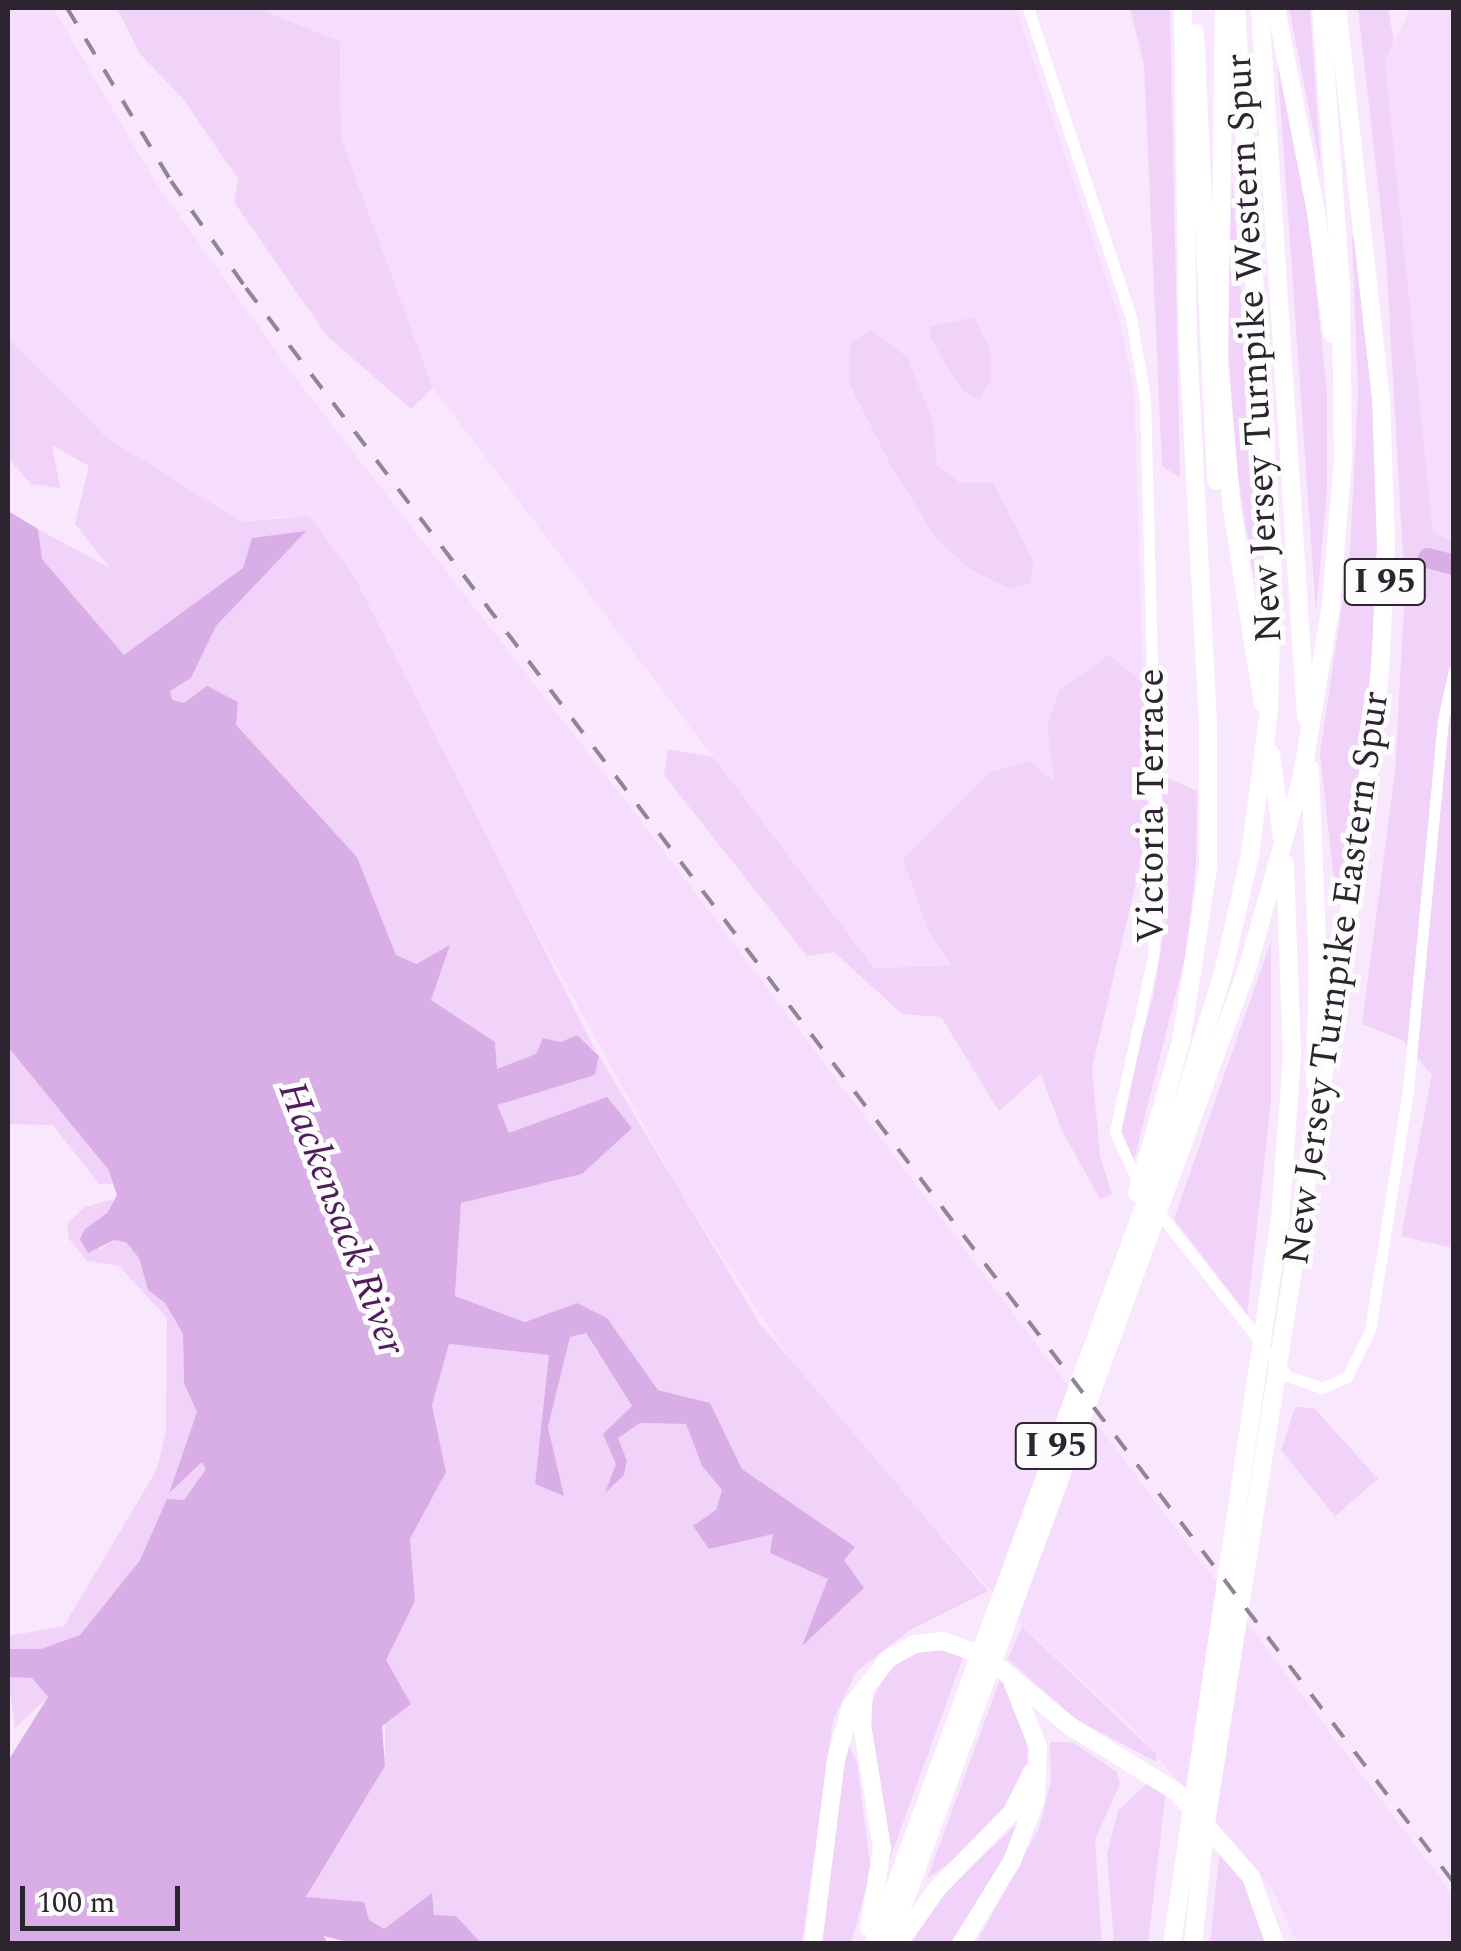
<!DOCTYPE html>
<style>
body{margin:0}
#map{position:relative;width:1461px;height:1951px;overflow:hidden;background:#f9e8fd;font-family:Spectral,serif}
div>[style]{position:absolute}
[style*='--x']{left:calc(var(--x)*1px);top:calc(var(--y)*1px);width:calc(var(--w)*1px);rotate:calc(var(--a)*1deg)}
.built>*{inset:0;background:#f7ddfd}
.green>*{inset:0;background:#f1d2f9}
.water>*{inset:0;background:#d9ade5}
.river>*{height:20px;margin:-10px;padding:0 10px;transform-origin:10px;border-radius:10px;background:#d9ade5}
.minor>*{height:11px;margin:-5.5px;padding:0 5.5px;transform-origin:5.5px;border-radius:5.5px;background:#fff}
.highway>*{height:18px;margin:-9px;padding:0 9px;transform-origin:9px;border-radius:9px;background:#fff}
.rail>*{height:4px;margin-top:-2px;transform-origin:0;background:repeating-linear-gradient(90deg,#918494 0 18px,transparent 0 36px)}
span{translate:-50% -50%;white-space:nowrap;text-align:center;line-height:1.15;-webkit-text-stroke:10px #fcfcfc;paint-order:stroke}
.shield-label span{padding:2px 8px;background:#fcfcfc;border:2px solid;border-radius:8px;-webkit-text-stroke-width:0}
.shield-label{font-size:35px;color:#2c242e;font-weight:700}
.street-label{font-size:38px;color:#2c242e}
.water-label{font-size:40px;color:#511c5d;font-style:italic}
.frame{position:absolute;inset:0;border:10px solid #2c242e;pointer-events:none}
.scale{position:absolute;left:20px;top:1886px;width:160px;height:45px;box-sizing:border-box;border:5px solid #2c242e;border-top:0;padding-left:12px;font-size:30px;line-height:35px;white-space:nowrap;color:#2c242e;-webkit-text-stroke:8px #fcfcfc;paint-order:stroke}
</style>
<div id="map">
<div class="built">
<div style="clip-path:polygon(8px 8px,53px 8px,158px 186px,297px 380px,635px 813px,1453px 1895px,1453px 1943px,1297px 1943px,1272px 1889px,1129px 1724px,1022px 1625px,808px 1387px,680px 1191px,509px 881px,290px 516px,241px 523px,106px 437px,8px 338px)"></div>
<div style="clip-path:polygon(255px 8px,1016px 8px,1119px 317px,1134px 389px,1148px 832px,954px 966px,874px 969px,433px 388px,341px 138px,340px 41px)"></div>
<div style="clip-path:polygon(1411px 8px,1453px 8px,1453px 541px,1433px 533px,1385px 62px)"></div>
</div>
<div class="green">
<div style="clip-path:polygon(117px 8px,255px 8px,340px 41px,341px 138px,433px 388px,411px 409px,327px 336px,234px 202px,238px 179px,184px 100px,140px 54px)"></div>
<div style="clip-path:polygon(1130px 8px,1170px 8px,1180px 478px,1162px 466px,1144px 64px)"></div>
<div style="clip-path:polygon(1289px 8px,1310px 8px,1321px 170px)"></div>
<div style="clip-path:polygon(1358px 8px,1388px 8px,1394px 42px,1385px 62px,1433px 533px,1453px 541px,1453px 1248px,1401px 1236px,1432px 1075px,1402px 1040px,1362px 1024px,1395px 772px,1405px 590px,1386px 256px)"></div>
<div style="clip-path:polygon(1277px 58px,1306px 195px,1327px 392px,1327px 493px,1316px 611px)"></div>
<div style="clip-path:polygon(1232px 180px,1250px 392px,1257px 598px,1237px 470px,1227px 332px)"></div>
<div style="clip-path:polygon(1352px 236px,1360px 241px,1380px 387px,1379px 575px,1363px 747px,1337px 907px,1320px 754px,1350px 551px,1358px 392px)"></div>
<div style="clip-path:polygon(974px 317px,990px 349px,991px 380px,979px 400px,963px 391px,930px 338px,930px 327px)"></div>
<div style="clip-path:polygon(871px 330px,907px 357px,933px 421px,937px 465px,960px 483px,993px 483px,1033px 560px,1031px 584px,1009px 588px,968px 568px,937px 539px,892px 468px,849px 383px,850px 344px)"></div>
<div style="clip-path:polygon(8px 338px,106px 437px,241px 522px,309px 516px,354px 576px,597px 1053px,577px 1035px,561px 1042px,543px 1038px,537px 1054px,497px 1070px,495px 1042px,431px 1000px,449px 946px,415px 964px,396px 955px,357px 857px,235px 725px,172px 701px,170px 691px,191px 678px,216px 626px,304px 531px,124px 655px,42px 559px,38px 529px,110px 568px,75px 524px,89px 466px,52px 445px,60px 488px,31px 484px,8px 458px)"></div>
<div style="clip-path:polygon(1109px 655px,1144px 684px,1148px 832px,1092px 1068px,1100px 1156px,1112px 1194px,1100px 1199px,1061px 1129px,1041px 1074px,999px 1111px,941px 1017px,902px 1014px,834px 952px,807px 956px,664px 775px,668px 749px,713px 757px,874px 968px,952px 966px,929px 932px,903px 860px,989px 773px,1028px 761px,1054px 781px,1047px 726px,1059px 690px)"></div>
<div style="clip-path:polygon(1161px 775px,1197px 791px,1196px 865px,1186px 953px,1134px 1160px,1120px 1138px,1124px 1098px,1153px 997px,1169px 900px)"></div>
<div style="clip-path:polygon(1271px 941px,1271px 1102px,1247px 1314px,1174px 1219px)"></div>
<div style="clip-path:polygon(8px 1047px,108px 1168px,113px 1184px,99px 1184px,53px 1125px,8px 1124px)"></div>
<div style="clip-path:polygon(599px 1056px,760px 1324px,988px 1591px,910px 1630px,856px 1672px,833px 1720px,802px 1943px,481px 1943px,456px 1916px,434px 1916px,432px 1894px,384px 1929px,306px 1898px,385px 1766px,385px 1660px,415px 1601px,410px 1539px,446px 1472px,432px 1405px,449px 1344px,550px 1355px,535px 1484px,563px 1495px,548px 1427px,570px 1337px,585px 1333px,632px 1406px,604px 1434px,624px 1475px,627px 1461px,617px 1438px,640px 1423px,686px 1424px,702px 1466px,722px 1490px,716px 1510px,774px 1534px,770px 1553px,829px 1579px,803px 1644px,864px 1588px,844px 1560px,854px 1547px,742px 1469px,710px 1403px,658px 1390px,607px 1318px,577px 1303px,525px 1322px,455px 1296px,461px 1203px,582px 1174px,607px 1097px,509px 1134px,496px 1105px,595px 1075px)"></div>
<div style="clip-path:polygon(114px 1199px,107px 1213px,85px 1229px,100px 1250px,115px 1239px,126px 1241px,139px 1258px,148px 1290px,165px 1303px,183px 1334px,184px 1382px,197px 1412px,169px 1492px,202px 1461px,206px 1469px,184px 1500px,167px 1500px,140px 1560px,80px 1635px,41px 1649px,8px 1649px,8px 1636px,64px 1626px,157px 1469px,166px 1431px,167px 1318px,119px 1266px,87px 1261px,69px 1239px,67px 1224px,85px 1207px)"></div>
<div style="clip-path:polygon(1295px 1407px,1314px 1408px,1378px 1479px,1335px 1516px,1281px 1450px)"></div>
<div style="clip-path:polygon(1022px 1626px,1157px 1755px,1156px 1762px,1074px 1718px,1008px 1659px)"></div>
<div style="clip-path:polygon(927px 1647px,965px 1652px,884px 1875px,867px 1711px,891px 1664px)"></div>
<div style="clip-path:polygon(8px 1677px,32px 1678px,48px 1697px,15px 1728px)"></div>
<div style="clip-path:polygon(1000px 1680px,1013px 1696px,1028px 1743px,1027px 1770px,1018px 1793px,960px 1856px,927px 1879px)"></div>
<div style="clip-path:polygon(845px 1738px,857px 1762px,871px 1871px,851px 1943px,816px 1944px)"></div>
<div style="clip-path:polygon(1050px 1742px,1072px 1742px,1117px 1772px,1120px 1784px,1095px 1840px,1102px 1943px,976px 1944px,1039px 1828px,1051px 1781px)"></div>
<div style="clip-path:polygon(1147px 1783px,1166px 1791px,1148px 1943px,1114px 1944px,1107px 1854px,1118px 1811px)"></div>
<div style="clip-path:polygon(1015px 1826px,1019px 1830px,957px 1943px,910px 1944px,953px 1883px)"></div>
<div style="clip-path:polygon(1220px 1848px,1239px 1870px,1269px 1943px,1210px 1944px)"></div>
</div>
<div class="water">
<div style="clip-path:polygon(8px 511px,38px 529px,42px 559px,124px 655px,243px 568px,252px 538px,306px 531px,216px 626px,191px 678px,170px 691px,172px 700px,184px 703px,207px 686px,238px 702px,236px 725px,357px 857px,396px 955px,416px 964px,450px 945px,431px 1000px,495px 1042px,497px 1069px,536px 1054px,543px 1038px,561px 1042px,577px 1035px,599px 1056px,595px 1075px,497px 1105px,509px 1133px,607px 1097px,632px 1128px,582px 1174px,461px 1203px,455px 1296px,525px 1322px,577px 1303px,607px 1318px,658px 1390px,710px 1403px,742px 1469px,855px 1547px,844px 1560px,864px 1588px,802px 1646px,828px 1579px,770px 1553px,773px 1534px,709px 1549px,693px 1526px,716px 1510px,722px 1490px,702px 1466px,686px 1424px,640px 1423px,618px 1438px,627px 1461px,624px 1475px,605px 1493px,616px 1464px,603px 1434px,632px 1406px,586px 1333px,570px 1337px,548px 1427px,564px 1496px,535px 1484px,549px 1355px,449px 1344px,432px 1405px,446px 1472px,410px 1539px,415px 1601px,386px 1660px,411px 1704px,382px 1726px,385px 1766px,306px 1897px,364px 1902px,369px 1920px,384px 1929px,432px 1893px,434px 1915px,456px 1916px,481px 1943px,351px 1943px,324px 1936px,327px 1943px,8px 1943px,8px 1761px,48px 1697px,32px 1678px,8px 1677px,8px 1649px,41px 1649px,80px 1635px,140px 1560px,167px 1499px,184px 1500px,206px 1469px,202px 1462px,169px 1493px,197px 1412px,184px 1383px,183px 1334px,165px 1303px,148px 1290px,139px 1258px,126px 1242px,114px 1240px,88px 1253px,80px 1239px,85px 1229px,107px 1213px,117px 1195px,108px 1169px,8px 1047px)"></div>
</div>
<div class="river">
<div style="--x:1428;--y:558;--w:27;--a:15"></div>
</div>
<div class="minor">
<div style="--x:1028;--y:8;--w:327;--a:71.6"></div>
<div style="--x:1131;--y:318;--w:82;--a:80.2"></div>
<div style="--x:1145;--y:399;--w:496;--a:88.5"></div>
<div style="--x:1158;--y:895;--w:62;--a:94.6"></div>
<div style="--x:1153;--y:957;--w:179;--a:102.3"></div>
<div style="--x:1115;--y:1132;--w:60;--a:65.6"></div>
<div style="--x:1157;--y:1210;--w:211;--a:51.9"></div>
<div style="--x:1287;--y:1376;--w:37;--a:19"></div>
<div style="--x:1322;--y:1388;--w:27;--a:-24"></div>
<div style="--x:1347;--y:1377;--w:52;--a:-63.9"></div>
<div style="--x:1370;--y:1330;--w:243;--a:-81"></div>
<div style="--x:1408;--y:1090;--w:372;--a:-84.6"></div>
<div style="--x:1443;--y:720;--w:51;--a:-77.6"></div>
</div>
<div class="highway">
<div style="--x:1224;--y:8;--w:356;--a:90.8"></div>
<div style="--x:1219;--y:364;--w:146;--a:84.9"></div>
<div style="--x:1232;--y:509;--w:197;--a:81"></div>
<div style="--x:1260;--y:8;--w:711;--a:86.29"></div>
<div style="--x:1276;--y:8;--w:208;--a:78.9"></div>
<div style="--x:1316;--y:212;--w:123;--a:82.5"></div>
<div style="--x:1195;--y:33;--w:448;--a:87.3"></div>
<div style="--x:1271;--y:754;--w:84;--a:82.5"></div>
<div style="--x:1310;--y:769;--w:196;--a:87.7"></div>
<div style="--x:1318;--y:965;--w:118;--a:91.5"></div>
<div style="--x:1137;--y:1193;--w:157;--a:-73.8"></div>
<div style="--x:1181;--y:1042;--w:177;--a:-81.2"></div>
<div style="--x:1208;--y:867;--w:143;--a:-90"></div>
<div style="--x:1208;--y:724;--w:381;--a:-93"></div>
<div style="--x:1188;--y:344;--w:336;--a:-90.9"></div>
<div style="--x:864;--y:1691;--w:33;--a:93"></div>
<div style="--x:862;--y:1724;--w:126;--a:80.8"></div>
<div style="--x:882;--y:1848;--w:80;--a:99.3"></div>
<div style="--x:899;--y:1943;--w:65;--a:-55.1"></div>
<div style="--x:936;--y:1890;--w:109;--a:-45.7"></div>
<div style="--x:1012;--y:1812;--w:45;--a:-63.4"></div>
<div style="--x:813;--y:1944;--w:185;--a:-82.9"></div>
<div style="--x:836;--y:1760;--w:56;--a:-74.5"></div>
<div style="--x:851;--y:1706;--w:61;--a:-51.6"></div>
<div style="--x:889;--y:1658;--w:30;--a:-28"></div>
<div style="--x:915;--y:1644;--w:28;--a:-6"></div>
<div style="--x:943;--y:1641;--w:45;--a:19.7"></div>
<div style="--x:985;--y:1656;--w:110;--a:39.5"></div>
<div style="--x:1070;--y:1726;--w:127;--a:31.8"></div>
<div style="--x:1178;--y:1793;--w:111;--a:49"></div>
<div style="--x:1251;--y:1877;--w:71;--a:70.3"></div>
<div style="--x:874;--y:1944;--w:907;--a:-69.89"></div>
<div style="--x:1186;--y:1092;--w:125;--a:-72.7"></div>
<div style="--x:1223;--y:973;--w:121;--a:-77.1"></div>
<div style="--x:1250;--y:855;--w:146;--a:-82.5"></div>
<div style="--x:1269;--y:710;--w:150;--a:-88.5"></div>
<div style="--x:1273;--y:560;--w:553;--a:-93.83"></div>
<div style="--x:889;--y:1944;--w:1042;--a:-69.84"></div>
<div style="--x:1248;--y:966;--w:198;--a:-74.1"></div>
<div style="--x:1302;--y:776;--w:173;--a:-80.4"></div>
<div style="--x:1331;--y:605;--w:146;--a:-85.3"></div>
<div style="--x:1343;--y:459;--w:173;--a:-90.7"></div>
<div style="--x:1341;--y:286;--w:279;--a:-94.1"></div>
<div style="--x:961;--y:1944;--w:97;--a:-58.4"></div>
<div style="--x:1012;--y:1861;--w:66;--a:-68.8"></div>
<div style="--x:1036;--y:1799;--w:52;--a:-87.8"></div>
<div style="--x:1038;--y:1747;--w:68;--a:-111.6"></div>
<div style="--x:1172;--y:1944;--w:732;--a:-81.52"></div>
<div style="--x:1280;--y:1220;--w:165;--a:-85.8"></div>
<div style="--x:1292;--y:1055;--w:192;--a:-92.1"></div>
<div style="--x:1193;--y:1944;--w:116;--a:-84"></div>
<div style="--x:1205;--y:1829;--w:997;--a:-81.06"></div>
<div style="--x:1360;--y:844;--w:172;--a:-83.3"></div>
<div style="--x:1380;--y:673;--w:126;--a:-87.3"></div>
<div style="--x:1386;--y:547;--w:148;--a:-91.9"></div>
<div style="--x:1381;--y:399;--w:393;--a:-96.4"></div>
</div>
<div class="rail">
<div style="--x:67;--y:8;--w:202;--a:59"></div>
<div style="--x:171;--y:181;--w:131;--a:55"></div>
<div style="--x:246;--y:288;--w:2001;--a:52.86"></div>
</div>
<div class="shield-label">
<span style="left:1385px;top:582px">I 95</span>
<span style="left:1056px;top:1446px">I 95</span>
</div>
<div class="street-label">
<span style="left:1255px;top:348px;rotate:-93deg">New Jersey Turnpike Western Spur</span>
<span style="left:1153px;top:806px;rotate:-90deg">Victoria Terrace</span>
<span style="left:1337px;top:978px;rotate:-82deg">New Jersey Turnpike Eastern Spur</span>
</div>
<div class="water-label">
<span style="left:341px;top:1219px;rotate:69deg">Hackensack River</span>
</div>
<div class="frame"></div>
<div class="scale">100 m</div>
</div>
